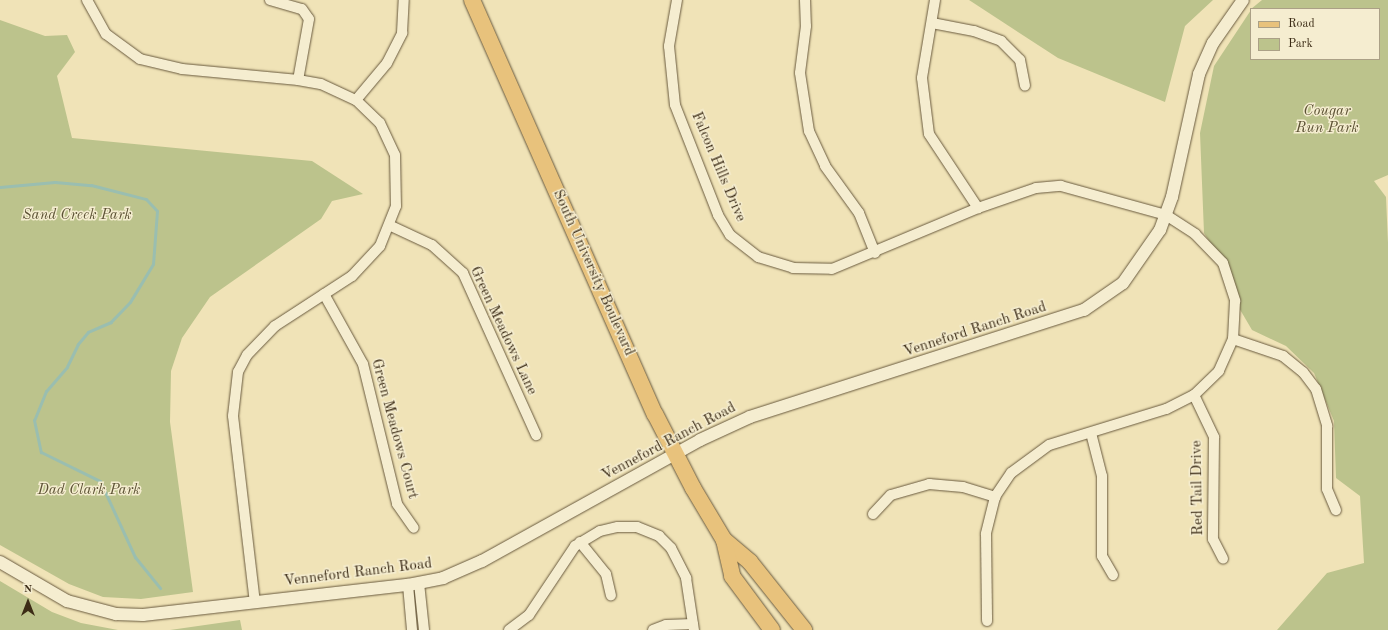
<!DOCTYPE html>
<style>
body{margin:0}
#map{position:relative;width:1388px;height:630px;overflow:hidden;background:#f0e3b7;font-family:"Old Standard TT",serif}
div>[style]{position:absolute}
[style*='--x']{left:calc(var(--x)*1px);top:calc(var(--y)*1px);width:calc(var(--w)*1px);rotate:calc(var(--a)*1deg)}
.green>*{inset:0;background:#bcc38c}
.stream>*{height:3px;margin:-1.5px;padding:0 1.5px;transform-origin:1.5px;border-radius:1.5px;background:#9abeb0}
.roads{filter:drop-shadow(0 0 1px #695a3e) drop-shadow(0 0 1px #695a3e)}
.minor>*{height:10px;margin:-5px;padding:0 5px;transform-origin:5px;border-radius:5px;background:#f5edd0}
.tertiary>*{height:12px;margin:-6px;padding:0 6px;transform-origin:6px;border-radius:6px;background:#f5edd0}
.primary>*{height:16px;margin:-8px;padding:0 8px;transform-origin:8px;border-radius:8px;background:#e8c27c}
span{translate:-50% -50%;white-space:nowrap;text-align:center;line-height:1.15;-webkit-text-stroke:3px #f5edd0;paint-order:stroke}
.park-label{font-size:15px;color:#5c5234;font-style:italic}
.street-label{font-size:15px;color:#3c2c16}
.legend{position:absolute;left:1250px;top:8px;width:130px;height:52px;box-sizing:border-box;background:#f5edd0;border:1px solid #aba086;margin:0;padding:5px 7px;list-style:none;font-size:12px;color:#3c2c16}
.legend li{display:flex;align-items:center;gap:8px;height:20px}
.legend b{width:20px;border:1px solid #aba086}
.north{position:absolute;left:8px;top:582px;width:40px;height:40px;-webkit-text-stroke:3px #f5edd0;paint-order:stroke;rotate:0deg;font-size:11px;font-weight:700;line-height:16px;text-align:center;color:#3c2c16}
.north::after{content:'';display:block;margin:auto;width:14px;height:18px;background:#3c2c16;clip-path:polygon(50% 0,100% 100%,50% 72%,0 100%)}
</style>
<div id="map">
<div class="green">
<div style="clip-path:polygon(969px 0,1213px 0,1185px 26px,1165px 102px,1058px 58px)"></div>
<div style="clip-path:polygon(1262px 0,1388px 0,1388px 175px,1374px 181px,1386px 197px,1388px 243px,1388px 630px,1277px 630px,1327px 573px,1364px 563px,1360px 496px,1336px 478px,1334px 421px,1314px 373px,1286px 346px,1252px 330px,1235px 301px,1223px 263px,1204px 233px,1200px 133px,1214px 66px,1251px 10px,1251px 59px,1379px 59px,1379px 9px,1251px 9px)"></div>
<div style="clip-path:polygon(0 20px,45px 36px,67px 35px,75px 52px,57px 76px,72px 138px,312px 161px,363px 194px,332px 201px,321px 219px,210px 297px,182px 338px,171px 371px,170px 422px,193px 592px,141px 599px,103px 597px,69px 584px,0 545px)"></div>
<div style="clip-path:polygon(0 581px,52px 612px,81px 623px,118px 630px,0 630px)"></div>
<div style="clip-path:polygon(240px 620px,242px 630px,165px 630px,170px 630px)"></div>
</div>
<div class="stream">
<div style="--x:0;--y:187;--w:55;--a:-5.2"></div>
<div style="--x:55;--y:182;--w:36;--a:5"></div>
<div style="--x:91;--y:185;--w:57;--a:14.3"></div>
<div style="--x:146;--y:199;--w:16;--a:47"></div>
<div style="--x:157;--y:211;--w:53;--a:94.3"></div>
<div style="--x:153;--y:264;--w:44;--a:121.2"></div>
<div style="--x:130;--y:302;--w:28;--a:134"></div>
<div style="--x:111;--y:322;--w:25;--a:157"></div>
<div style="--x:88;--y:332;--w:16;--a:130"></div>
<div style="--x:78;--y:344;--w:25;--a:116"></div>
<div style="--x:67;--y:367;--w:32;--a:131"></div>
<div style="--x:46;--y:391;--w:31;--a:112"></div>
<div style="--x:34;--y:420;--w:33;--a:78"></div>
<div style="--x:41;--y:452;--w:66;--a:26.2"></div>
<div style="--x:100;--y:481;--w:84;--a:65.3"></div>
<div style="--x:135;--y:557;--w:40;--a:51"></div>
</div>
<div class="roads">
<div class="minor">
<div style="--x:87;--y:0;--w:39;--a:61"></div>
<div style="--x:106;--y:34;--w:42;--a:36.3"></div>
<div style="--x:140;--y:59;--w:43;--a:13.4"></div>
<div style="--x:182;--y:69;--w:117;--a:5.4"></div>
<div style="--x:298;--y:80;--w:23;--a:10"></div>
<div style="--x:321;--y:84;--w:38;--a:25"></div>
<div style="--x:356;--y:100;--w:33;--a:44"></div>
<div style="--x:380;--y:123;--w:35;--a:65"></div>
<div style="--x:395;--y:155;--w:51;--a:88.9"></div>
<div style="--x:396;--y:206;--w:43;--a:111.8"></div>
<div style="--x:380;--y:246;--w:41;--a:133"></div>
<div style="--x:352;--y:276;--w:92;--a:147"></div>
<div style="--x:275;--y:326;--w:40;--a:134"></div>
<div style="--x:247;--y:355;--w:19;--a:118"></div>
<div style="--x:238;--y:372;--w:44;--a:96.5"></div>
<div style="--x:233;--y:416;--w:187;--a:83.3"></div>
<div style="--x:270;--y:0;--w:33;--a:16"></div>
<div style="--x:302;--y:9;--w:12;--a:55"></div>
<div style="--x:309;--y:19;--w:62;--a:100.2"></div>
<div style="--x:677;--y:0;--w:47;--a:99.9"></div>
<div style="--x:669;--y:46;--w:59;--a:84.2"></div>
<div style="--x:675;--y:105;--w:118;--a:68.6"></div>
<div style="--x:718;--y:215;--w:23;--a:59"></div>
<div style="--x:730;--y:235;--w:36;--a:38"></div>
<div style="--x:758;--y:257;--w:37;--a:17"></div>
<div style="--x:793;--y:268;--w:39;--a:1"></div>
<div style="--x:832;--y:269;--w:158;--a:-22.7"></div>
<div style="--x:978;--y:208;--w:61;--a:-19"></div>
<div style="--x:1036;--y:188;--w:25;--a:-5"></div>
<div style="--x:1061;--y:186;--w:109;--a:15.4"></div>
<div style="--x:1166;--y:215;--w:35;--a:33"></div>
<div style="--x:1195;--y:234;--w:40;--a:46"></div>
<div style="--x:1223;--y:263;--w:40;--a:72"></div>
<div style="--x:1235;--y:301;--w:38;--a:93"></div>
<div style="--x:1233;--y:339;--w:35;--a:114"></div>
<div style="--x:1219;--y:371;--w:35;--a:136"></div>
<div style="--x:1194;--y:395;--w:31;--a:153"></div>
<div style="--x:1166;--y:409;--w:122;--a:162.9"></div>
<div style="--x:1049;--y:445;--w:47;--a:143.6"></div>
<div style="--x:1011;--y:473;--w:29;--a:124"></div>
<div style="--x:995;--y:497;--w:38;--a:104"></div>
<div style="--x:986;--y:534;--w:87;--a:89.3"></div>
<div style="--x:805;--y:0;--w:26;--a:88"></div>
<div style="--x:806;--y:26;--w:47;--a:97.3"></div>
<div style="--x:800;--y:73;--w:59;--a:81.2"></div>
<div style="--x:809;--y:131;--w:38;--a:65"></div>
<div style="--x:825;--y:166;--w:58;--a:54.1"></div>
<div style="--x:859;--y:213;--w:43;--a:68.2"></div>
<div style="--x:935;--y:0;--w:79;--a:99.5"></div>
<div style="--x:922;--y:78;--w:56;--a:82.9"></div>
<div style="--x:929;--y:134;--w:89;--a:56.5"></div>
<div style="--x:932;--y:23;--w:43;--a:10.8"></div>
<div style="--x:974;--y:31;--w:29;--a:20"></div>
<div style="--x:1001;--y:41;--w:27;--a:45"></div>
<div style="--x:1020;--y:60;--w:26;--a:79"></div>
<div style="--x:356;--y:100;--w:48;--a:-50"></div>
<div style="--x:387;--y:63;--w:34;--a:-63"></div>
<div style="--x:402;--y:33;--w:33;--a:-87"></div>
<div style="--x:391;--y:226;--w:45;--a:24.9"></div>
<div style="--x:432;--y:245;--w:42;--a:42.1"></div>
<div style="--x:463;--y:273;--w:178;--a:65.7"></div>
<div style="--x:324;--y:294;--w:80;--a:60.9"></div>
<div style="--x:363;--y:364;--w:144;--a:76.3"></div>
<div style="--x:397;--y:504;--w:29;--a:55"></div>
<div style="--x:1233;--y:339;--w:53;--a:18.8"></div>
<div style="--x:1283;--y:356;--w:26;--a:39"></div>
<div style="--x:1303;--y:372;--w:21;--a:53"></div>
<div style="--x:1316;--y:389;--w:39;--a:73"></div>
<div style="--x:1327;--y:426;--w:63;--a:90"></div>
<div style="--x:1327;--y:489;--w:23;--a:67"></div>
<div style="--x:1194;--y:395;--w:47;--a:64.5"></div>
<div style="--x:1214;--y:437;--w:102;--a:90.6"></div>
<div style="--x:1213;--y:539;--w:22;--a:63"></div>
<div style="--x:1091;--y:433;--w:44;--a:75.7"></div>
<div style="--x:1102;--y:476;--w:80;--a:90"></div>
<div style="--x:1102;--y:556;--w:22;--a:60"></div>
<div style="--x:873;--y:514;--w:26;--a:-47"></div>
<div style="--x:891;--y:495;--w:40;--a:-16"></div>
<div style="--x:929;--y:484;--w:34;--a:5"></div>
<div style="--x:963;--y:487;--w:34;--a:17"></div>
<div style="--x:580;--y:542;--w:41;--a:50.9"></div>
<div style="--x:606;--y:574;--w:22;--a:77"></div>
<div style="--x:419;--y:583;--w:47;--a:83.9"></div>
<div style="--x:408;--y:585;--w:45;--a:84.9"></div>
<div style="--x:509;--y:630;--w:25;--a:-37"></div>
<div style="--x:529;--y:615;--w:83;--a:-56.3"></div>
<div style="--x:575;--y:546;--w:29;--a:-31"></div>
<div style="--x:600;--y:531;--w:18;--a:-13"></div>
<div style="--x:618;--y:527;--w:19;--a:0"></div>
<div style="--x:637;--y:527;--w:24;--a:22"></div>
<div style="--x:659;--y:536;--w:17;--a:45"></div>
<div style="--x:671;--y:548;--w:34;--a:63"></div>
<div style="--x:686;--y:578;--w:53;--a:81.3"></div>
<div style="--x:653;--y:630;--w:14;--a:-21"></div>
<div style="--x:666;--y:625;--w:27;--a:-2"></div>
</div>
<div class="tertiary">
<div style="--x:0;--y:562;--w:78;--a:30.2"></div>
<div style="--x:67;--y:601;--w:51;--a:14.9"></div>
<div style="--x:116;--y:614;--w:27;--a:2"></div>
<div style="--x:143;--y:615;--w:267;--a:-6.5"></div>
<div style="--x:408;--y:585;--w:36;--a:-11"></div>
<div style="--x:443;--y:578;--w:43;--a:-23.6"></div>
<div style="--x:482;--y:561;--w:249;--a:-29"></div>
<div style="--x:700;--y:440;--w:55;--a:-24.7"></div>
<div style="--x:750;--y:417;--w:351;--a:-17.8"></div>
<div style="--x:1084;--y:310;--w:47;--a:-34.7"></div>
<div style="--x:1123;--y:283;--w:65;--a:-55.1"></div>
<div style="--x:1160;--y:230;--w:35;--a:-70"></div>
<div style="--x:1172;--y:197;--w:126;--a:-77.6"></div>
<div style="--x:1199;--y:74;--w:34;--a:-66"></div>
<div style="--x:1213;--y:43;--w:52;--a:-55.1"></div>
</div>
<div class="primary">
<div style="--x:472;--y:0;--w:453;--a:66.2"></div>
<div style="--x:655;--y:414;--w:83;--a:62.8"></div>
<div style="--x:693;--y:488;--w:61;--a:59.2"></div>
<div style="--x:724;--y:540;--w:34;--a:40"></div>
<div style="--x:750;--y:562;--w:87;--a:51.5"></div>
<div style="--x:724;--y:540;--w:37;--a:77"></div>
<div style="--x:732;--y:576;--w:67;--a:53.5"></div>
</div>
</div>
<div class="park-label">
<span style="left:1327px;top:120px">Cougar<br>Run Park</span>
<span style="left:77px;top:216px">Sand Creek Park</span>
<span style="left:89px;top:491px">Dad Clark Park</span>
</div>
<div class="street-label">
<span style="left:718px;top:167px;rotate:67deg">Falcon Hills Drive</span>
<span style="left:593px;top:273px;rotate:66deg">South University Boulevard</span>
<span style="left:975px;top:330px;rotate:-18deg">Venneford Ranch Road</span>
<span style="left:503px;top:331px;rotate:65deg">Green Meadows Lane</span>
<span style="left:394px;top:429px;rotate:75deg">Green Meadows Court</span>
<span style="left:669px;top:442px;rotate:-28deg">Venneford Ranch Road</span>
<span style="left:1198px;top:488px;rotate:-91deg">Red Tail Drive</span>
<span style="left:358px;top:573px;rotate:-7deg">Venneford Ranch Road</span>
</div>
<ul class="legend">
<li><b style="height:5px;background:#e8c27c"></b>Road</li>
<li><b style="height:11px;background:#bcc38c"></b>Park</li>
</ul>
<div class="north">N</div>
</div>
